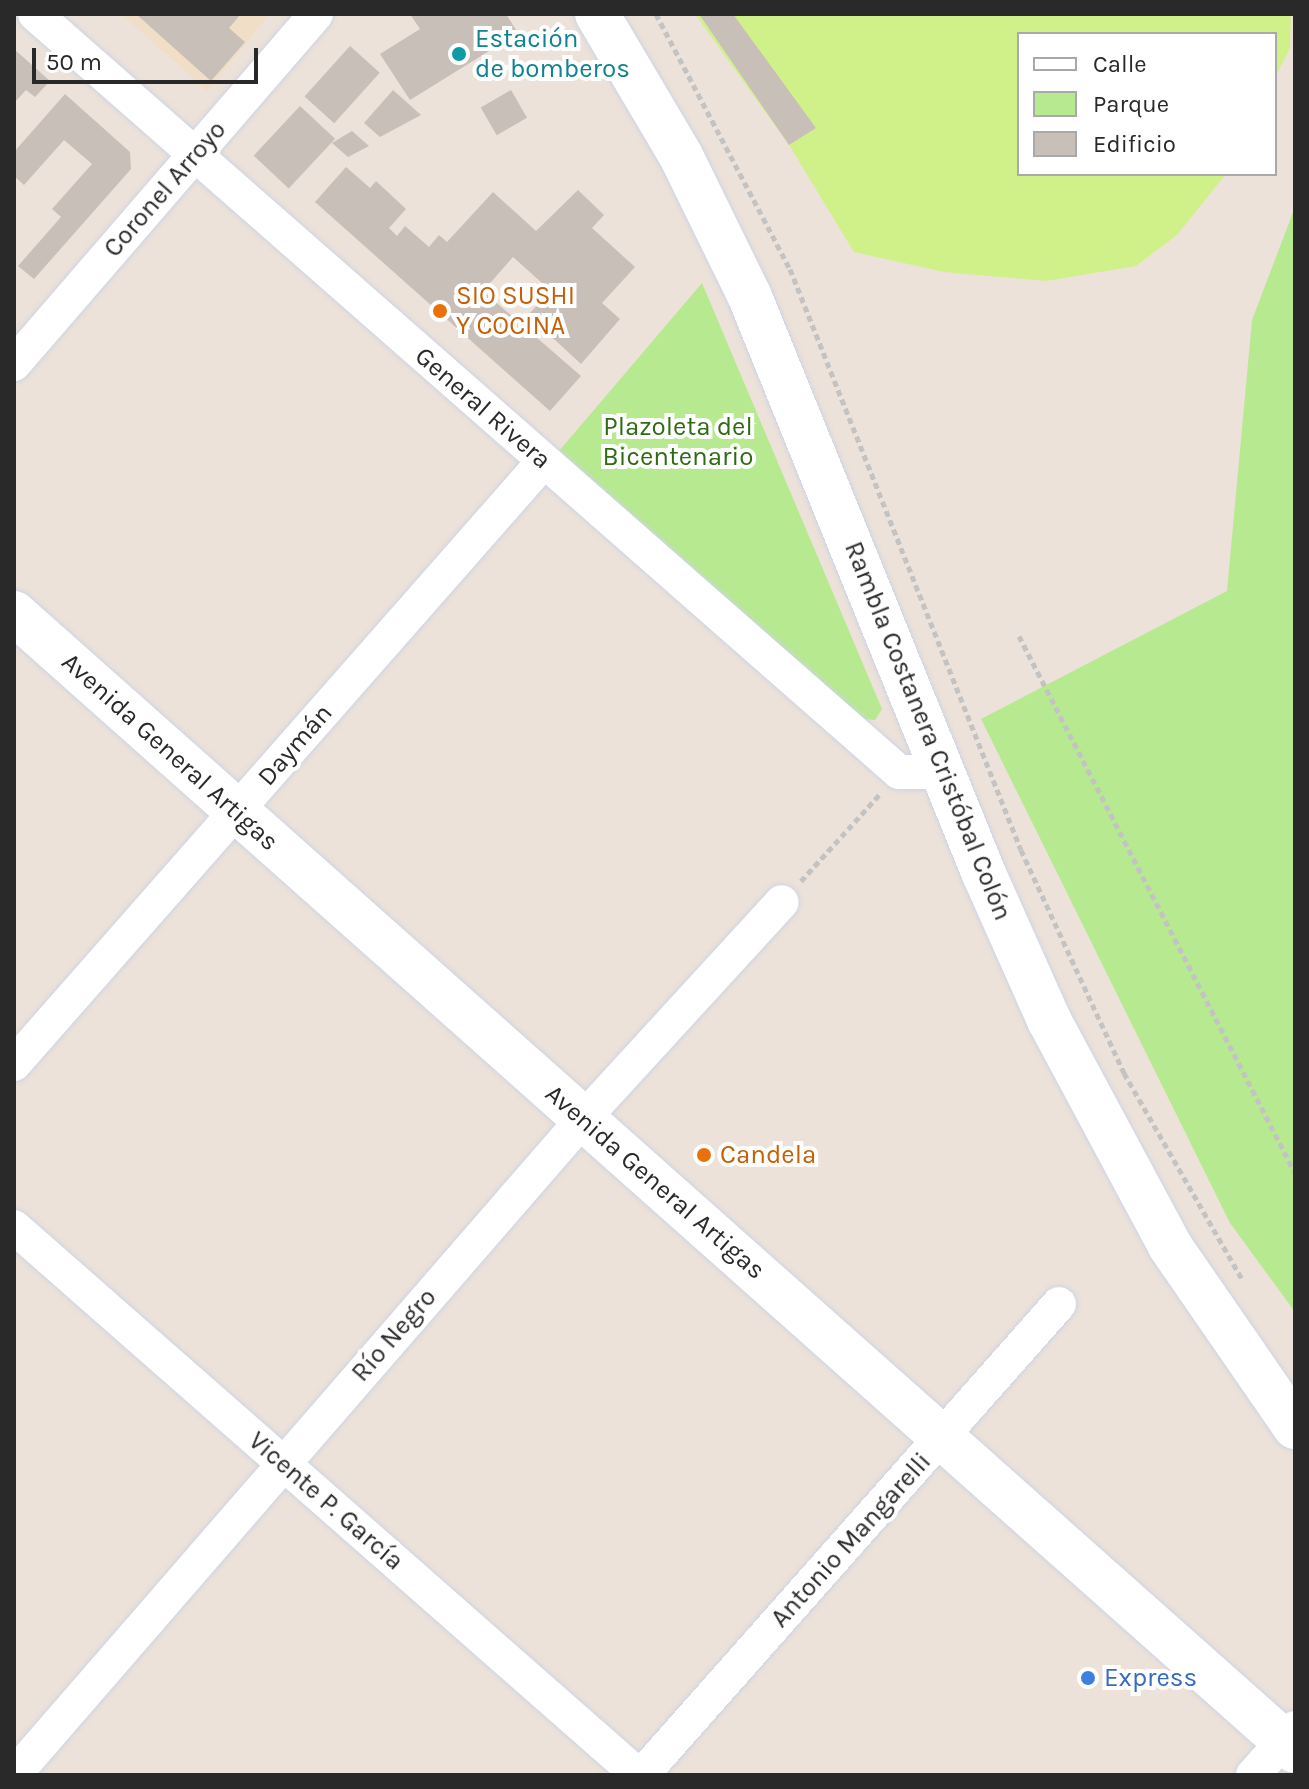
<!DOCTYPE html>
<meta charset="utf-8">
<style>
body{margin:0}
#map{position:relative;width:1309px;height:1789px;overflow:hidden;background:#ede2d9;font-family:Karla,sans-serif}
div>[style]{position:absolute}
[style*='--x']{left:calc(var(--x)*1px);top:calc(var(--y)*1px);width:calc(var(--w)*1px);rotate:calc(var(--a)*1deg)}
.education>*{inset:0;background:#f0dec6}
.green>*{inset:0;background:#b7e990}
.pitch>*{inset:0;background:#d0f18a}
.building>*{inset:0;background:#c8bfb9;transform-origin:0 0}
.path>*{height:5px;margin-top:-2.5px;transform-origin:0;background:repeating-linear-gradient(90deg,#c3c3c3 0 6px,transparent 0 10px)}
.roads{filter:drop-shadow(0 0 2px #ced4e3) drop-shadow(0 0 2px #ced4e3)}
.street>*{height:34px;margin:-17px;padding:0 17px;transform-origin:17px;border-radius:17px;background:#fff}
.secondary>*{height:44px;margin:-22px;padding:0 22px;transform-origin:22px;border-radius:22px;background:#fff}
.dots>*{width:22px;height:22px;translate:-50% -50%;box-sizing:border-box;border:4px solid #fff;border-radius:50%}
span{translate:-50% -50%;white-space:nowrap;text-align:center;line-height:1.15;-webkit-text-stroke:8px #fff;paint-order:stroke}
.culture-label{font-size:26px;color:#0d838f}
.left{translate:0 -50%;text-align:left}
.street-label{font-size:26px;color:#292929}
.food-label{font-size:26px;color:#c56008}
.park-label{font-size:26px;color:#2e6b13}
.shop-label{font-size:26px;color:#366cbe}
.frame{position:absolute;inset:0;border:16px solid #292929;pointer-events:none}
.legend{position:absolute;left:1017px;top:32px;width:260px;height:144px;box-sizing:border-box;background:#fff;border:2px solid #a9a9a9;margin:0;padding:10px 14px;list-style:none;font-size:24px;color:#292929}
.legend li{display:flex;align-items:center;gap:16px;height:40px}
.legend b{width:40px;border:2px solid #a9a9a9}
.scale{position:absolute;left:32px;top:48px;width:226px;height:36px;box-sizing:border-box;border:4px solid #292929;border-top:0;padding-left:10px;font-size:24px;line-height:28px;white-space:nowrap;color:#292929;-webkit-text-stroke:6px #fff;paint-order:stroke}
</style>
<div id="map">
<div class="education">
<div style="clip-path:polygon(121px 14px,270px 14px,207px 91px)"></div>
</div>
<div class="green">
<div style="clip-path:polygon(1295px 207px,1295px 1312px,1230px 1223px,981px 719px,1227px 591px,1252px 320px)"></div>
<div style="clip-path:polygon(702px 283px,882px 709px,875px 720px,861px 719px,559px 451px)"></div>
</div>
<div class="pitch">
<div style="clip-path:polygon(695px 14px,1291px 14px,1290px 48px,1275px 78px,1275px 34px,1019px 34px,1019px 174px,1226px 174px,1177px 235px,1136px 266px,1046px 281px,944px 272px,854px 252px,789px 145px)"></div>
</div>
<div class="building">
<div style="clip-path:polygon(136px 14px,241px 14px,229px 28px,245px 42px,211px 81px)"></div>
<div style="clip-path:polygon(410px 14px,506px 14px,518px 33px,410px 100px,380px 54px,420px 29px)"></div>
<div style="clip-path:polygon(699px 14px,733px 14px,816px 128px,789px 145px)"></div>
<div style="left:350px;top:46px;width:40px;height:68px;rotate:42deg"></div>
<div style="clip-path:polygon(14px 49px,50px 81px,35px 97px,26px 90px,14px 103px)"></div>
<div style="clip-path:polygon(393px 90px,421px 115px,380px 137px,364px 123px)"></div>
<div style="left:511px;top:90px;width:32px;height:35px;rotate:60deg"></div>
<div style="clip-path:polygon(65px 94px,130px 152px,131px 169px,34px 279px,18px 266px,61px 217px,52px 209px,92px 164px,64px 140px,24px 185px,14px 176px,14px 152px)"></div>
<div style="left:300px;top:106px;width:48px;height:68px;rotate:43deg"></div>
<div style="clip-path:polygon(352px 131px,369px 146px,348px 157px,332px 143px)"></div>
<div style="clip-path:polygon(346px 167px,370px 188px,376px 181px,406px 209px,389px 228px,397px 236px,405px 226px,429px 247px,439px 235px,447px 242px,493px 192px,536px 231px,578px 190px,604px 215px,592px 228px,635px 267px,602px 303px,620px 319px,581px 364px,528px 315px,551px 291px,513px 257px,483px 291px,581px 376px,550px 411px,315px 202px)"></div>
</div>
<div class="path">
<div style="--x:656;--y:14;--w:288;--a:62.3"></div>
<div style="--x:790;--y:269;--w:625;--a:68.32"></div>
<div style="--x:1021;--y:850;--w:246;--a:65.2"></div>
<div style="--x:1124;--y:1073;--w:240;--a:60.2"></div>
<div style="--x:1019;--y:636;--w:604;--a:62.8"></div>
<div style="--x:801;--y:881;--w:118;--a:-47.8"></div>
</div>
<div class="roads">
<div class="street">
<div style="--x:35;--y:14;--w:1149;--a:41.26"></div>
<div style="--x:899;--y:772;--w:44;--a:0"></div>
<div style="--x:14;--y:364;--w:462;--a:-49.2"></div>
<div style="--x:14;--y:1064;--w:803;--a:-48.69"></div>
<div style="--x:14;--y:1227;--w:830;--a:41.29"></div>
<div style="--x:14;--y:1775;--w:868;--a:-49.06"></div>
<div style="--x:583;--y:1119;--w:294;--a:-47.5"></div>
<div style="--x:642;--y:1775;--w:629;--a:-48.48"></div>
<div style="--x:1253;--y:1775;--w:63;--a:-48.2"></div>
</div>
<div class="secondary">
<div style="--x:597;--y:14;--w:165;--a:59.4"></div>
<div style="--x:681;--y:156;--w:157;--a:63.9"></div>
<div style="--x:750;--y:297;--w:623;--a:67.93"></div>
<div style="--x:984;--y:874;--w:160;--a:66"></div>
<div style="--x:1049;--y:1020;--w:256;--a:61.8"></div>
<div style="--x:1170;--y:1246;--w:220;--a:55.4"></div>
<div style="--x:14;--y:613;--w:1713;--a:41.62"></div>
</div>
</div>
<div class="dots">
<div style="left:459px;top:54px;background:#0f9aa8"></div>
<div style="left:440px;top:311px;background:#e8710a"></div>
<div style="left:704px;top:1155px;background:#e8710a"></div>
<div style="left:1088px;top:1678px;background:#3f7fe0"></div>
</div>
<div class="culture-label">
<span class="left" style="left:475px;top:54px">Estación<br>de bomberos</span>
</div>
<div class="street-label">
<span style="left:165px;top:189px;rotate:-49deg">Coronel Arroyo</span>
<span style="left:483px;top:408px;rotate:41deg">General Rivera</span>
<span style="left:928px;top:731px;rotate:68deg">Rambla Costanera Cristóbal Colón</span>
<span style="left:295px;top:745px;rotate:-49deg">Daymán</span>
<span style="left:170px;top:752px;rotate:42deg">Avenida General Artigas</span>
<span style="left:655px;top:1182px;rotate:41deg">Avenida General Artigas</span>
<span style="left:394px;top:1335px;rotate:-49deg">Río Negro</span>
<span style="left:326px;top:1501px;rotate:41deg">Vicente P. García</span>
<span style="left:851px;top:1540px;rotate:-48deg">Antonio Mangarelli</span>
</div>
<div class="food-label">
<span class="left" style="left:456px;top:311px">SIO SUSHI<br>Y COCINA</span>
<span class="left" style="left:720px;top:1155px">Candela</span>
</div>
<div class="park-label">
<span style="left:678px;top:442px">Plazoleta del<br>Bicentenario</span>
</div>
<div class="shop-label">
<span class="left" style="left:1104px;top:1678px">Express</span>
</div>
<div class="frame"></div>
<ul class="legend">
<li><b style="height:10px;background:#fff"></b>Calle</li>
<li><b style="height:22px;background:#b7e990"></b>Parque</li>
<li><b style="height:22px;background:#c8bfb9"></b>Edificio</li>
</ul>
<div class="scale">50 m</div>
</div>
